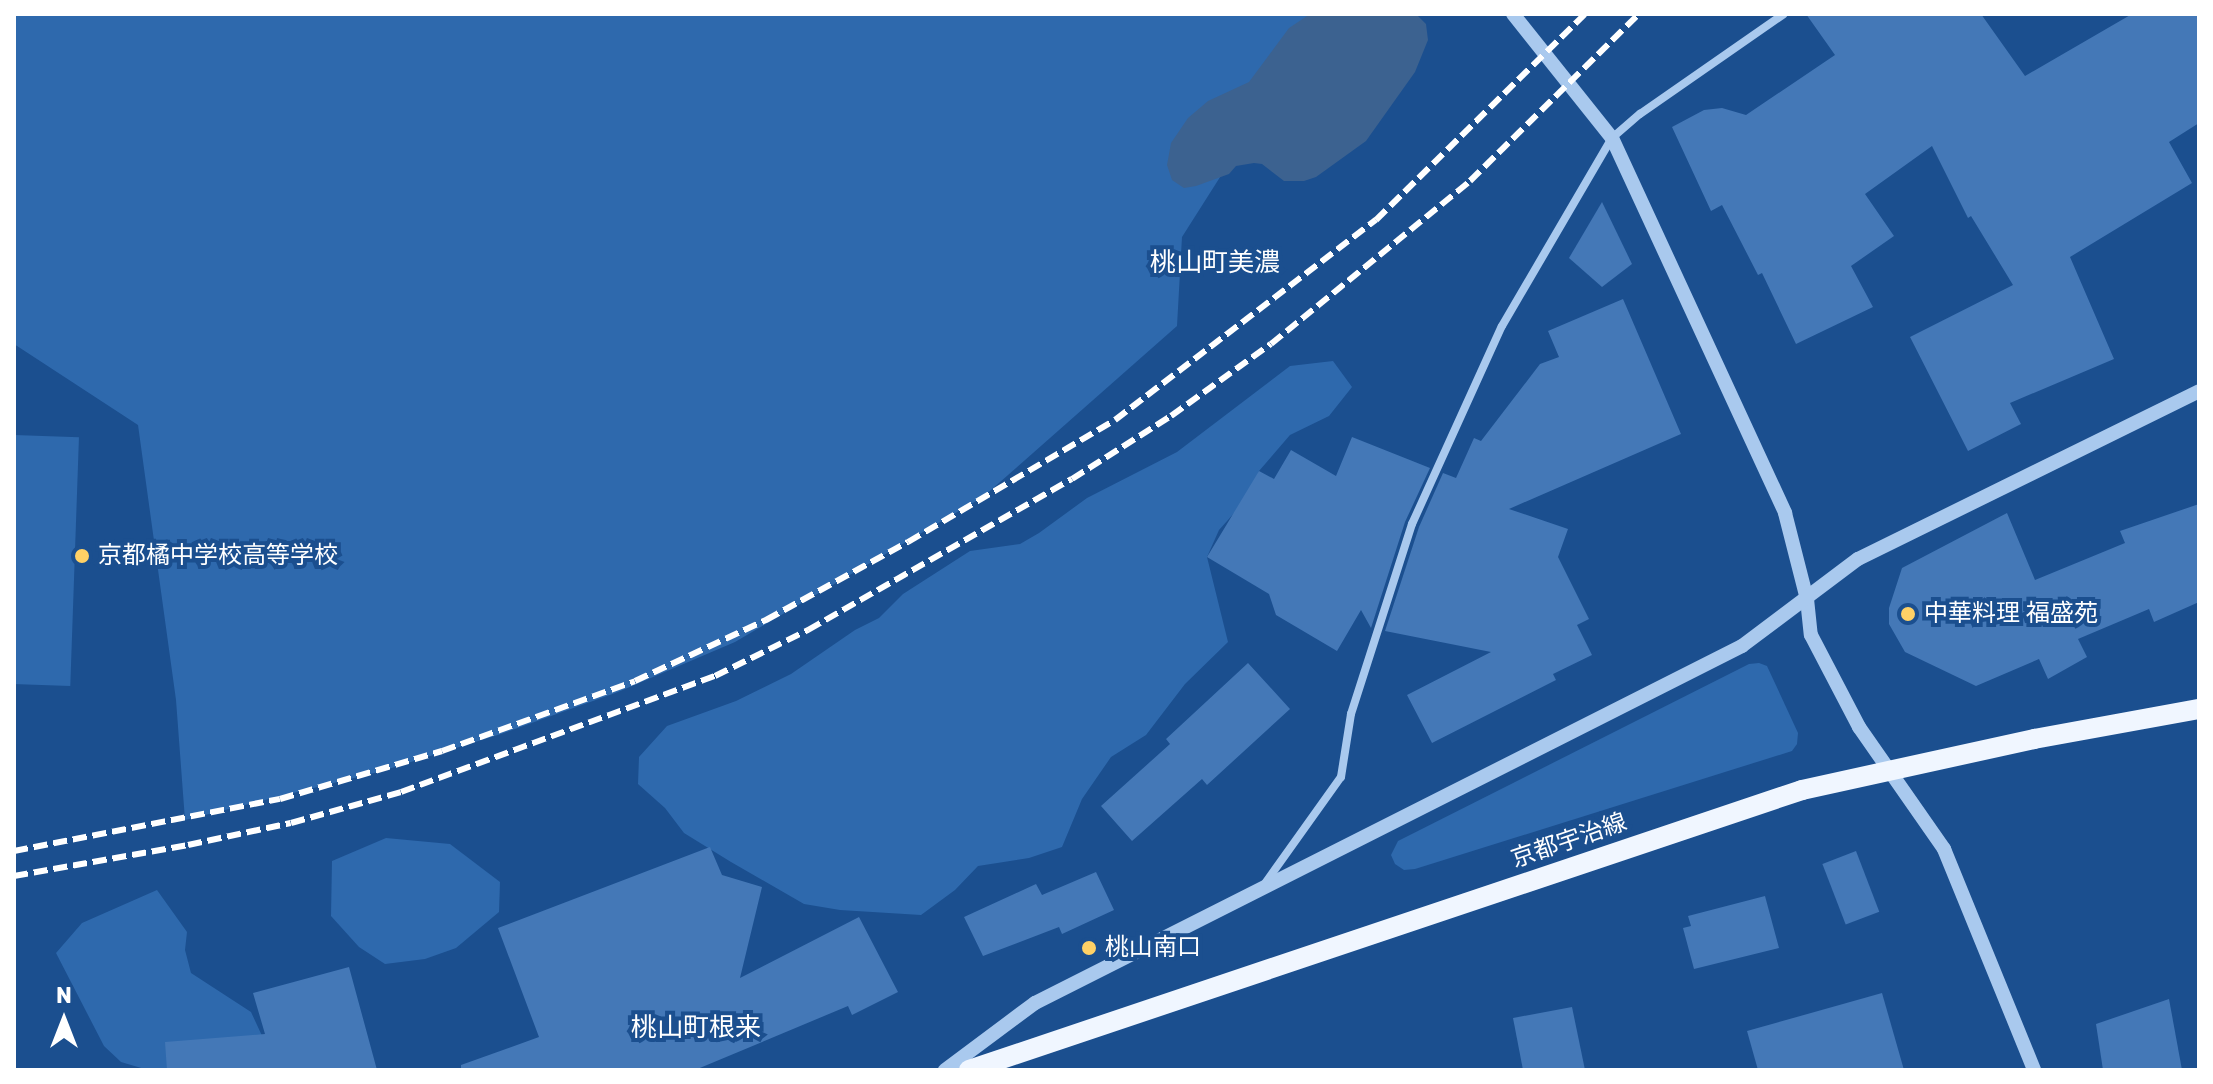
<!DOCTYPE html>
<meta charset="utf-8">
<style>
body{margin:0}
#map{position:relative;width:2213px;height:1084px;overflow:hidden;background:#1b4f8f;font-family:Rubik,"Noto Sans JP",sans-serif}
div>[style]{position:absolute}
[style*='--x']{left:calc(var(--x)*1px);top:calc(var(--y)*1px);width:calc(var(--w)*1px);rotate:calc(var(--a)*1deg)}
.green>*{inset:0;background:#2e69ad;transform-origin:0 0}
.water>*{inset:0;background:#3c6290}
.building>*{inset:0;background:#4478b7;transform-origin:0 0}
.minor>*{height:8px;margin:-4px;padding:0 4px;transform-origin:4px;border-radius:4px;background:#a9c9ee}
.tertiary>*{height:14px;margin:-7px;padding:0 7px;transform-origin:7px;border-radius:7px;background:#a9c9ee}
.primary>*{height:20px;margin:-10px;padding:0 10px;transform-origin:10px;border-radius:10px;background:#f0f6ff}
.rail>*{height:6px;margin-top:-3px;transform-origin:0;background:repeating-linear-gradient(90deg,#fff 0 14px,transparent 0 20px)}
.dots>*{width:22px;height:22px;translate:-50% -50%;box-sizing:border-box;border:4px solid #1b4f8f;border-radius:50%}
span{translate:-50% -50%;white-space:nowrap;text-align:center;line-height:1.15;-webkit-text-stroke:8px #1b4f8f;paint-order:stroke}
.poi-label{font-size:24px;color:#fff}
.left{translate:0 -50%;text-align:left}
.street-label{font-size:24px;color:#fff}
.neighbourhood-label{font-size:26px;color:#fff}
.frame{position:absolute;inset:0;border:16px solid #fff;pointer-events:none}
.north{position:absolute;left:24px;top:980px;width:80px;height:80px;-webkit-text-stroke:6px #1b4f8f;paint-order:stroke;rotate:0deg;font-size:22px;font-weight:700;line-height:32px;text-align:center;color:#fff}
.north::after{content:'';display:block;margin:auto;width:28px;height:36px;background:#fff;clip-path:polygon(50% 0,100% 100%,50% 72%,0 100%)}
</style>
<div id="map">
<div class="green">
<div style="clip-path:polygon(14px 14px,1343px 14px,1304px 45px,1182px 237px,1177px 326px,983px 497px,735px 642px,618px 692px,501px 734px,382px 771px,185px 820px,176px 700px,138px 425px,14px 344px)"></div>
<div style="clip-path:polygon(1333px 361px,1352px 387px,1329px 416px,1290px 435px,1259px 471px,1252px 493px,1219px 530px,1207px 557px,1228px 642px,1185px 684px,1146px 735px,1111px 757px,1082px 799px,1062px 847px,1029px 858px,978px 866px,955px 890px,921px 915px,840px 910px,804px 904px,731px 862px,684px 833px,665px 808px,638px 784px,639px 757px,667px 726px,736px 701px,791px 674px,855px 630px,879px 618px,903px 594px,970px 551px,1020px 544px,1039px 533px,1087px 498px,1177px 452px,1290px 366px)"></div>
<div style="left:14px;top:435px;width:65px;height:249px;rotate:2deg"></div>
<div style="clip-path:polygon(1759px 663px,1767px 666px,1798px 733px,1797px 744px,1792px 751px,1415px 869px,1404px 870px,1395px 864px,1391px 855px,1398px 841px,1749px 664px)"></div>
<div style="clip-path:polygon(386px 838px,450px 844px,500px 882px,499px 912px,456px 948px,425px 959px,385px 964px,359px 947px,331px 916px,332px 861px)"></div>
<div style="clip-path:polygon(157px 890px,187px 932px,185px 950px,191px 973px,251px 1012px,270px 1053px,271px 1070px,148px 1070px,121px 1062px,104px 1046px,56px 953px,82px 923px)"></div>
</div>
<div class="water">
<div style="clip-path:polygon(1310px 14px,1416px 14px,1426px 24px,1428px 40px,1415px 72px,1366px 141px,1316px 177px,1304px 181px,1284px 181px,1262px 164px,1254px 163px,1236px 166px,1229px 174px,1196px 186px,1184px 188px,1172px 180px,1167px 165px,1171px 143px,1188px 118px,1208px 101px,1249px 82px,1289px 28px)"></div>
</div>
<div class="building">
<div style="clip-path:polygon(1806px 14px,1981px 14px,2025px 76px,2132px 14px,2199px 14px,2199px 123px,2169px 142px,2192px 183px,2070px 257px,2114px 359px,2010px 403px,2021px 424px,1968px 451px,1910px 337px,2013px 285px,1971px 216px,1968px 218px,1932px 146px,1865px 194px,1894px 236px,1851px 266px,1873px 307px,1796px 344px,1762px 273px,1758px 275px,1722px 205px,1711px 211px,1672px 127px,1704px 110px,1722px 108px,1746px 115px,1835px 55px)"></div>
<div style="clip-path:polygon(1602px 202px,1632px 264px,1602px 287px,1569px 258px)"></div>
<div style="clip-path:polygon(1623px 299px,1681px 434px,1509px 509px,1568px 529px,1558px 557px,1589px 619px,1577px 625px,1592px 655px,1553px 674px,1556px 680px,1432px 743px,1407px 695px,1491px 652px,1385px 631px,1419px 527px,1443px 473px,1456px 478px,1474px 438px,1481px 441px,1540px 364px,1559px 357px,1548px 331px)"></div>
<div style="clip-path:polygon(1352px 437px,1430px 468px,1405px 522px,1371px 628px,1361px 610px,1337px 651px,1276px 615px,1269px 594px,1207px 557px,1259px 471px,1274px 479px,1291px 450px,1336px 476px)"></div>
<div style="clip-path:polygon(2199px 504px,2199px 602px,2154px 622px,2149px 609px,2078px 639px,2087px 657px,2048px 679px,2039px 659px,1976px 686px,1905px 652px,1889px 624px,1889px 608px,1902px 568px,2007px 513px,2035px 580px,2125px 543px,2120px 531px)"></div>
<div style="clip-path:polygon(1248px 663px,1290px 709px,1207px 785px,1202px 779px,1132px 841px,1101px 806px,1170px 744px,1166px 739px)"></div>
<div style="clip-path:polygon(710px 847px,722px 875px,762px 887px,740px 978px,859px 917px,898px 992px,852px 1015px,848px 1006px,695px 1070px,461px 1070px,461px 1065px,539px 1037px,498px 928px)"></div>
<div style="left:1856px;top:851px;width:65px;height:36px;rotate:69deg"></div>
<div style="clip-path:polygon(1096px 872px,1114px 910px,1062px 934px,1059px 927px,983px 956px,964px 917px,1036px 884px,1042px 895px)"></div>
<div style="clip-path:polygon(1765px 896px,1779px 948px,1694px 969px,1683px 928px,1691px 926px,1688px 916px)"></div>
<div style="clip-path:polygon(349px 967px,377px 1070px,167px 1070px,165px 1042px,265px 1034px,253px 993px)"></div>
<div style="clip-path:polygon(1882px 993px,1904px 1070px,1758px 1070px,1747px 1031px)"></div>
<div style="clip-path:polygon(2169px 999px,2182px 1070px,2103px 1070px,2096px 1024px)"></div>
<div style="clip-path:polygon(1572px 1007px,1585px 1070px,1523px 1070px,1513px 1018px)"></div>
</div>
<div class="minor">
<div style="--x:1266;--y:882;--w:129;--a:-54.5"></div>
<div style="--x:1341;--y:777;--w:64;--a:-81"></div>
<div style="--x:1351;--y:714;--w:200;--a:-72.2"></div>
<div style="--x:1412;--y:524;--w:217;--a:-65.6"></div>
<div style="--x:1502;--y:326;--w:218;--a:-59.7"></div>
<div style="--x:1612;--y:138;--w:37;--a:-41"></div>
<div style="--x:1640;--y:114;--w:175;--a:-34.8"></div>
</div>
<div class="tertiary">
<div style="--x:1513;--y:14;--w:159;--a:51.4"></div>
<div style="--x:1612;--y:138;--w:413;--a:65.2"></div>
<div style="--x:1785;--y:513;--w:89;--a:75.7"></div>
<div style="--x:1807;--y:599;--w:36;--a:84"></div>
<div style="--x:1811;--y:635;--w:104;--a:62.4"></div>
<div style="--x:1859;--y:727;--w:149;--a:55.1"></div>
<div style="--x:1944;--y:849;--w:239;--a:67.8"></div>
<div style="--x:945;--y:1070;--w:112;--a:-36.7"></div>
<div style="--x:1035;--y:1003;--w:792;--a:-26.79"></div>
<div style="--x:1742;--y:646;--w:145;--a:-36.9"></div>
<div style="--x:1858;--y:559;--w:380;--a:-26.2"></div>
</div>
<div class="primary">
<div style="--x:969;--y:1070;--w:879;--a:-18.58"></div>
<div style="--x:1802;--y:790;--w:238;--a:-12.4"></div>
<div style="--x:2034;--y:739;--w:168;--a:-10.3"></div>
</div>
<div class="rail">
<div style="--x:14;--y:851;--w:271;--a:-11.1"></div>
<div style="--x:280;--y:799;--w:169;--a:-16.5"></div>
<div style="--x:442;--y:751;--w:205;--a:-19.9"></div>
<div style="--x:635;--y:681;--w:145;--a:-25"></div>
<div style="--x:766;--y:620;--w:162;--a:-28.8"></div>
<div style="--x:908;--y:542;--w:240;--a:-30.5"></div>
<div style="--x:1115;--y:420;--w:329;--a:-37.5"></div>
<div style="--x:1376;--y:220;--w:293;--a:-44.6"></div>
<div style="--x:14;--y:876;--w:177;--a:-10.1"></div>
<div style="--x:188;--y:845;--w:105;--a:-12.1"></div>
<div style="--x:291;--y:823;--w:114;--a:-15.7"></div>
<div style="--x:401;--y:792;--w:335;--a:-20.3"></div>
<div style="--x:715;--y:676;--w:104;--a:-26.3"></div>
<div style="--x:808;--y:630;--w:304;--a:-29.8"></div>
<div style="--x:1072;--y:479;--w:117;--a:-32.5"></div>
<div style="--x:1171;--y:416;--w:123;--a:-35.8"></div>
<div style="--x:1271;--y:344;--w:257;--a:-39.3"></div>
<div style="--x:1470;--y:181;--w:238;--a:-44.7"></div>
</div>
<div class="dots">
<div style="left:82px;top:556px;background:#ffd166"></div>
<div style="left:1908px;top:614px;background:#ffd166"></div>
<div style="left:1089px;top:948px;background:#ffd166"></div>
</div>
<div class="poi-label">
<span class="left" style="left:98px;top:556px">京都橘中学校高等学校</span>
<span class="left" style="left:1924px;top:614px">中華料理 福盛苑</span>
<span class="left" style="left:1105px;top:948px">桃山南口</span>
</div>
<div class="street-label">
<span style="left:1569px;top:841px;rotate:-19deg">京都宇治線</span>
</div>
<div class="neighbourhood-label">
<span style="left:1215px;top:263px">桃山町美濃</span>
<span style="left:696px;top:1028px">桃山町根来</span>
</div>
<div class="frame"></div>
<div class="north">N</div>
</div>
